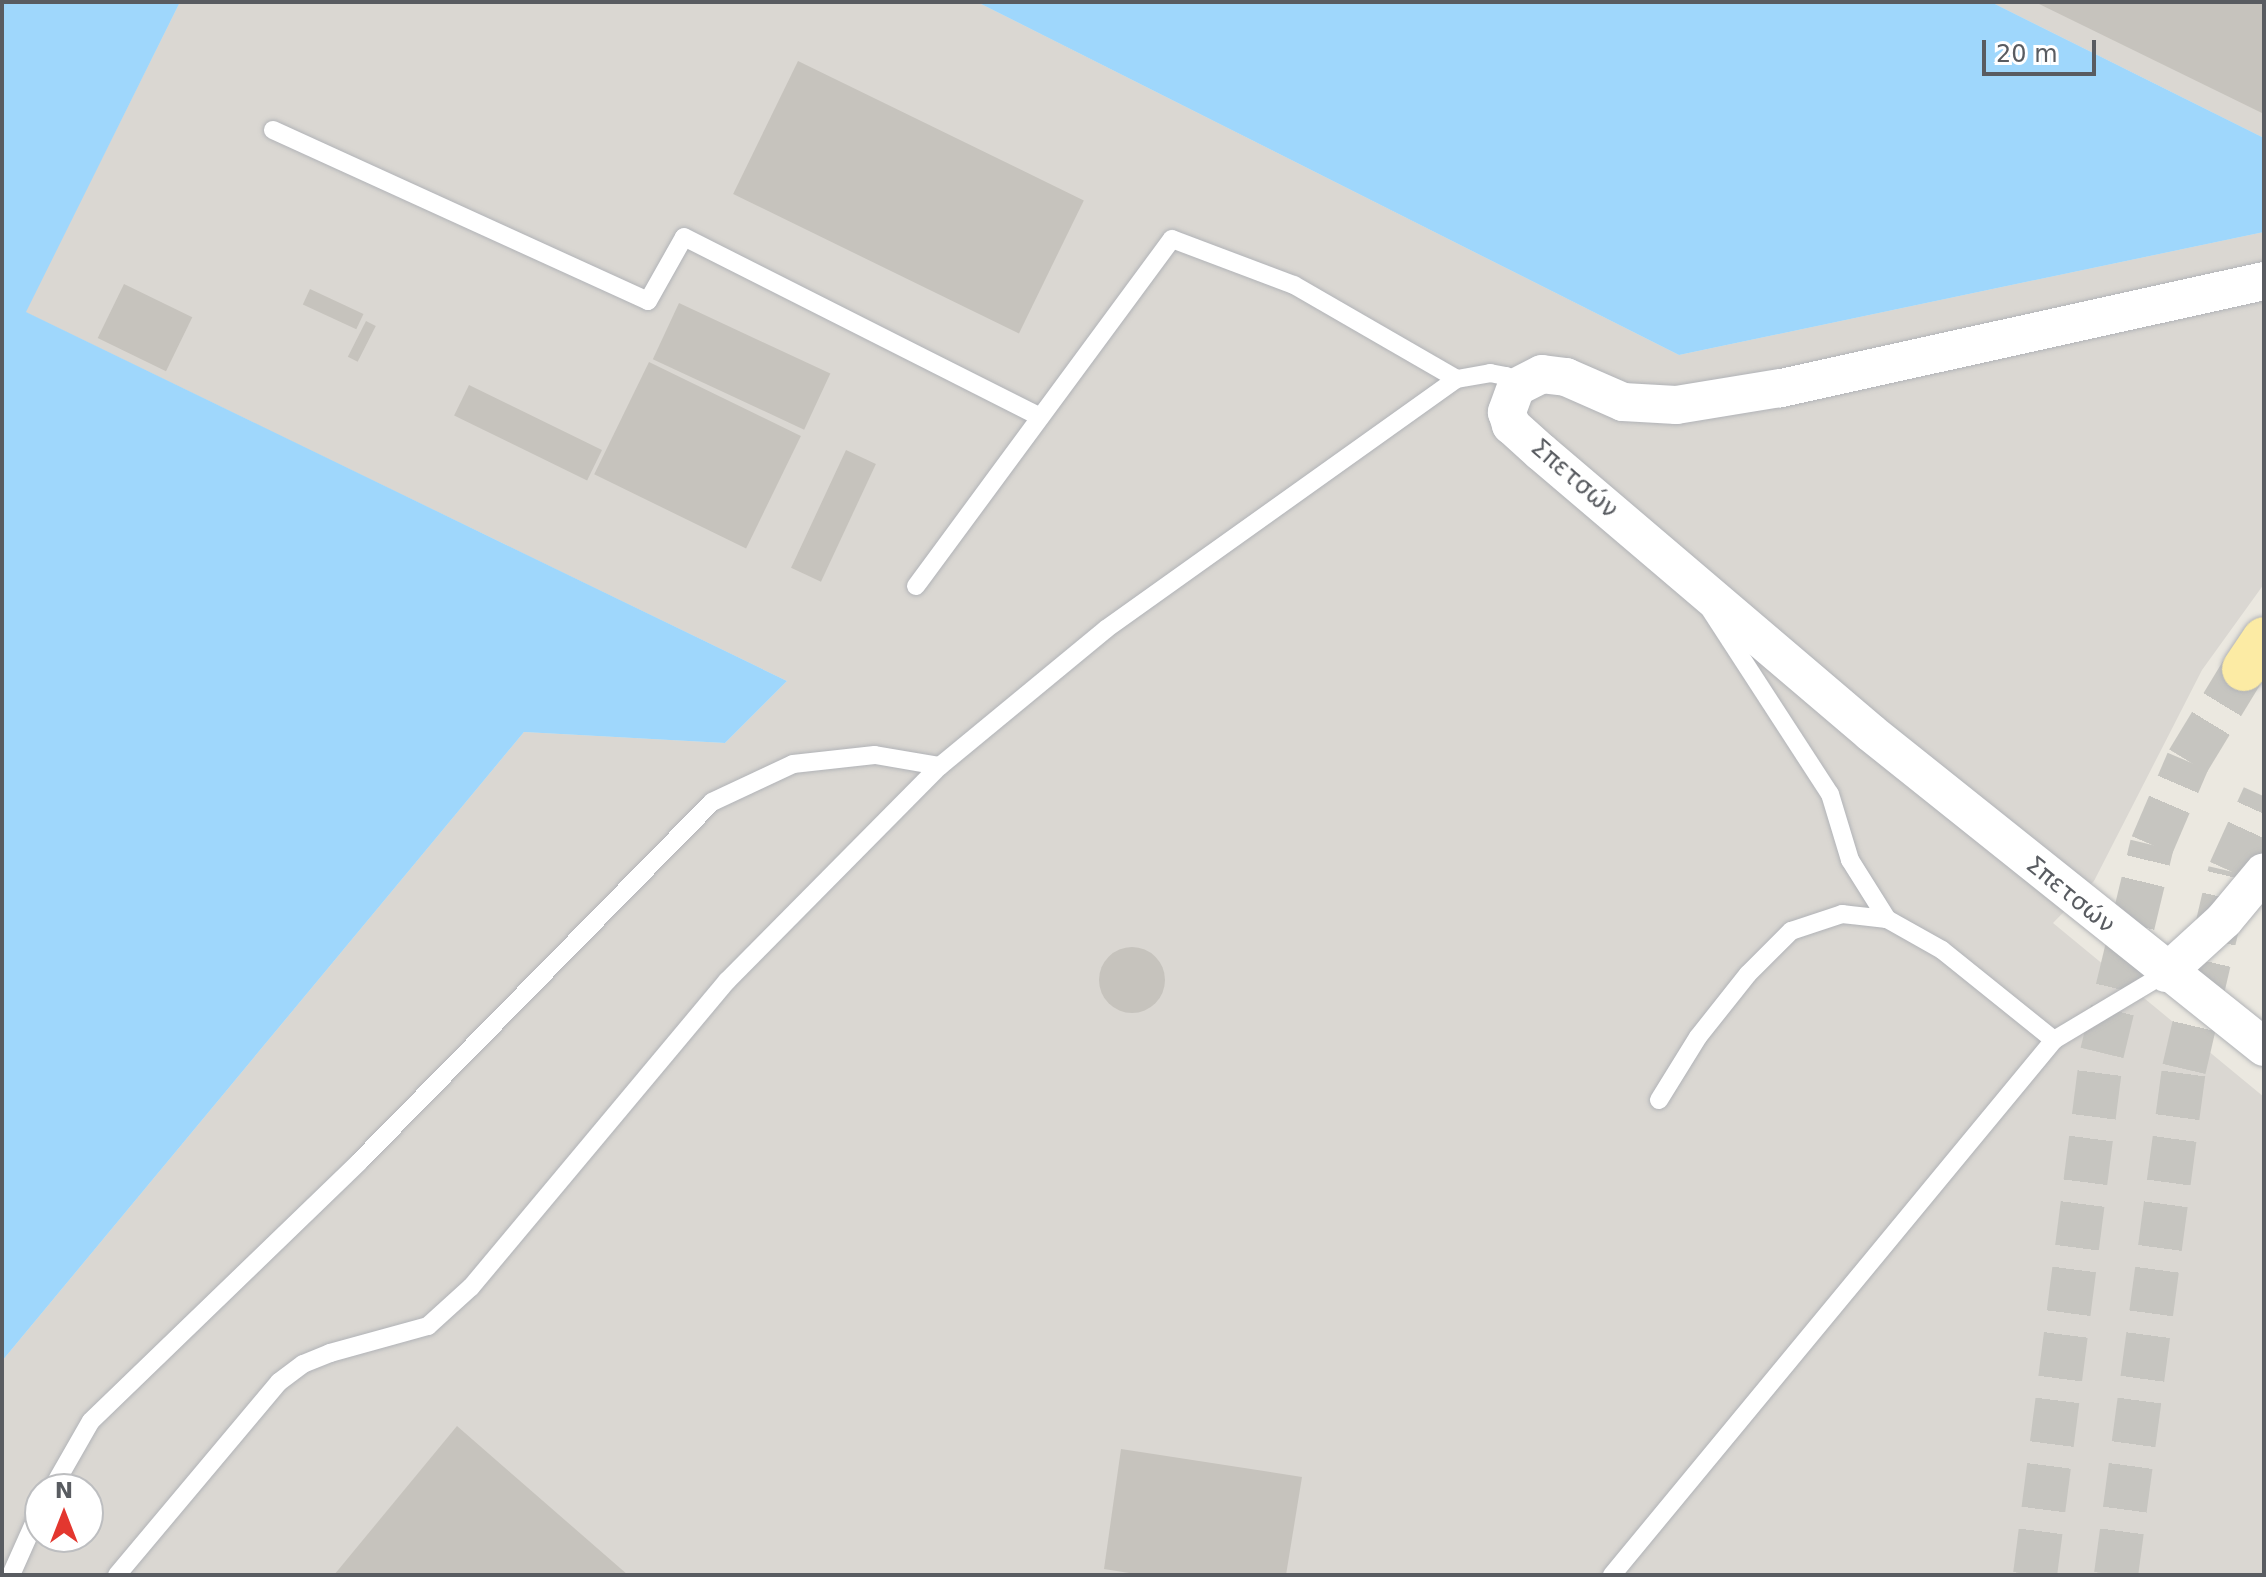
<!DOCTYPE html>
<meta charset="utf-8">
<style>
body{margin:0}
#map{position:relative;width:2266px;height:1577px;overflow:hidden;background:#ebe8e0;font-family:"DejaVu Sans",sans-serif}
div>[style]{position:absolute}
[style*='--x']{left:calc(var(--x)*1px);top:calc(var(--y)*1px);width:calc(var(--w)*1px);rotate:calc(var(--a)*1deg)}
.industrial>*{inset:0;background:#dad7d2}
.water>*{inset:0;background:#9fd7fc}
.building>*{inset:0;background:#c6c3bd;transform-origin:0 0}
.round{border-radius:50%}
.primary-tunnel>*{height:44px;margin-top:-22px;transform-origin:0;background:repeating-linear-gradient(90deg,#c6c5c0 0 44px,transparent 0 66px)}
.roads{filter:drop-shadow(0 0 2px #b1b3b7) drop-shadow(0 0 2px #b1b3b7)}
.service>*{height:18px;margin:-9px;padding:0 9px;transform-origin:9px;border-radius:9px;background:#fff}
.minor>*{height:38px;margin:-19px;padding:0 19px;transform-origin:19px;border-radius:19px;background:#fff}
.primary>*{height:44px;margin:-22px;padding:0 22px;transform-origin:22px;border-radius:22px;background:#fceba4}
span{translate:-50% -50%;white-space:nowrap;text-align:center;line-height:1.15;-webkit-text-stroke:6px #fff;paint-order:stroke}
.street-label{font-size:24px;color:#595c61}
.frame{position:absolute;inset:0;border:4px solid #595c61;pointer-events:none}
.north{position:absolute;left:24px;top:1473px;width:80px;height:80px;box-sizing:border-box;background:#fff;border:2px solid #bdbec0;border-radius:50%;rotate:0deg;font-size:22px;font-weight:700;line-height:32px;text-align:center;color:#595c61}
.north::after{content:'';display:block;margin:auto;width:28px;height:36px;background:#e3372f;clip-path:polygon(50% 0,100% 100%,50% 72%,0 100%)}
.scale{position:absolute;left:1982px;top:40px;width:114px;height:36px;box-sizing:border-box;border:4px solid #595c61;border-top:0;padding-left:10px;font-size:24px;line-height:28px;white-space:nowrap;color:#595c61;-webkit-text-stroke:6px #fff;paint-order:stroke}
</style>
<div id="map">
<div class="industrial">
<div style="clip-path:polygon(evenodd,180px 2px,977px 2px,1679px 355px,2264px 232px,2264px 584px,2202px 670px,2094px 881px,2053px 923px,2264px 1097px,2264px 1575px,2px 1575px,2px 1361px,524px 732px,725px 743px,787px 681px,25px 312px,180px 2px,40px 1489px,88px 1489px,88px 1537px,40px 1537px,40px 1489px)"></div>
<div style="clip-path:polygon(1991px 2px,2264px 2px,2264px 138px)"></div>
</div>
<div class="water">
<div style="clip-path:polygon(2px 2px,180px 2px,26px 312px,787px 681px,725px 743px,524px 732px,2px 1361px)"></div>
<div style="clip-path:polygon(977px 2px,1991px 2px,2264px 138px,2264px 232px,1679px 355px)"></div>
</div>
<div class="building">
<div style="clip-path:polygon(2035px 2px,2264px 2px,2264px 114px)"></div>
<div style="left:798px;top:61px;width:318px;height:148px;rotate:26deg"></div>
<div style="left:124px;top:284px;width:76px;height:60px;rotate:26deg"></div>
<div style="left:310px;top:289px;width:59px;height:17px;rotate:25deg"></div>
<div style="left:679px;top:303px;width:167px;height:62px;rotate:25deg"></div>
<div style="left:366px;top:321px;width:11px;height:40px;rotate:27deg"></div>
<div style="left:649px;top:362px;width:169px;height:125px;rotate:26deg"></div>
<div style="left:469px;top:385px;width:148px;height:34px;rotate:26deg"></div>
<div style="left:846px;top:450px;width:33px;height:130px;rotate:25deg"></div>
<div class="round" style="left:1099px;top:947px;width:66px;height:66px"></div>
<div style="clip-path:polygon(457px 1426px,628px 1575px,334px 1575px)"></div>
<div style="clip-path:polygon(1121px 1449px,1302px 1477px,1286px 1575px,1142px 1575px,1104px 1569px)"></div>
</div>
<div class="primary-tunnel">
<div style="--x:2035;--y:1575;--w:526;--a:-82.69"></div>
<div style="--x:2102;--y:1053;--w:214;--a:-76.5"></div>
<div style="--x:2152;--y:845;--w:91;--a:-66.8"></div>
<div style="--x:2188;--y:761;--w:108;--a:-58.7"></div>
<div style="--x:2116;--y:1575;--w:511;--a:-82.35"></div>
<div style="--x:2184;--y:1069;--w:203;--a:-76.9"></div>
<div style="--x:2230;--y:871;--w:82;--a:-65.6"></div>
</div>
<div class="roads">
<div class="service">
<div style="--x:273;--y:130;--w:412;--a:24.5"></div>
<div style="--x:648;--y:301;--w:73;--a:-60.6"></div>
<div style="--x:684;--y:237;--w:399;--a:26.8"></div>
<div style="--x:916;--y:586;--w:431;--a:-53.6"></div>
<div style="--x:1172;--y:239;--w:130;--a:20.7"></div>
<div style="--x:1294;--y:285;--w:188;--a:30"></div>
<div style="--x:1711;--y:611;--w:218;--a:57"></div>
<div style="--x:1830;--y:794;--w:69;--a:73.1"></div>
<div style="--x:1850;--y:860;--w:70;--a:57.9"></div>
<div style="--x:1659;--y:1100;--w:74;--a:-58.2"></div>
<div style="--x:1698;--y:1037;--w:80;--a:-51.6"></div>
<div style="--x:1748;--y:974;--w:61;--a:-45"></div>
<div style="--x:1791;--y:931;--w:54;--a:-18.4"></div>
<div style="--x:1842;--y:914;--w:45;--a:6.3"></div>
<div style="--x:1887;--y:919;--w:63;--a:29.4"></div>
<div style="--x:1942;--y:950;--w:144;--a:38.8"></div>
<div style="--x:52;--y:1489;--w:78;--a:-60.2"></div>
<div style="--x:91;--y:1421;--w:373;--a:-44"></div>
<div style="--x:359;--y:1162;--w:504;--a:-45.56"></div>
<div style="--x:712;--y:802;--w:89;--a:-25.1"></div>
<div style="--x:793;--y:764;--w:82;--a:-6.3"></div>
<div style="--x:875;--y:755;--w:66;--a:9.6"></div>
<div style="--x:11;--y:1575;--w:71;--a:-66"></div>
<div style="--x:117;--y:1575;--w:252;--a:-50"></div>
<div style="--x:279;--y:1382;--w:30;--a:-37"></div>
<div style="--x:303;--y:1364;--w:29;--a:-22"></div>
<div style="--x:330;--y:1353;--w:102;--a:-15.4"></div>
<div style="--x:428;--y:1326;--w:58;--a:-42.2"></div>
<div style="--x:471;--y:1287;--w:399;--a:-50.1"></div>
<div style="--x:727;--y:981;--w:303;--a:-45.3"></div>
<div style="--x:940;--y:766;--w:215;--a:-39.5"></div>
<div style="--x:1106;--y:629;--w:431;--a:-35.5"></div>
<div style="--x:1457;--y:379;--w:34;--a:-10"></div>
<div style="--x:1490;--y:373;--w:16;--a:11"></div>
<div style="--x:1506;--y:376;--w:15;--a:48"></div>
<div style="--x:1612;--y:1575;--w:694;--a:-50.44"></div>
<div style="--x:2054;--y:1040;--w:131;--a:-30.9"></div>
</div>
<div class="minor">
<div style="--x:2264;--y:281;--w:496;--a:167.5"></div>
<div style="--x:1780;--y:388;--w:105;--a:170.7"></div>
<div style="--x:1676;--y:405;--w:53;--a:-176.8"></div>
<div style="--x:1623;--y:402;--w:62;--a:-156.3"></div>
<div style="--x:1566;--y:377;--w:24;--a:-173"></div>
<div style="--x:1542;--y:374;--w:29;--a:153"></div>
<div style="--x:1516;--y:387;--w:27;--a:110"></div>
<div style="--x:1507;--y:412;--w:14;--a:73"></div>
<div style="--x:1511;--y:425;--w:40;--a:42"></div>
<div style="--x:1541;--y:452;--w:433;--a:40.4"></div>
<div style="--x:1871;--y:733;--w:503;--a:38.62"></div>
<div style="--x:2166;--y:973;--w:79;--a:-42.4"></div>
<div style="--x:2224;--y:920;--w:62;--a:-50.2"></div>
</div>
<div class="primary">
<div style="--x:2244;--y:669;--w:36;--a:-56"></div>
</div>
</div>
<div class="street-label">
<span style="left:1574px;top:479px;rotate:41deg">Σπετσών</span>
<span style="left:2070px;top:895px;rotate:39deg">Σπετσών</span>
</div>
<div class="frame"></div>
<div class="north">N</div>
<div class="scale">20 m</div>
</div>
